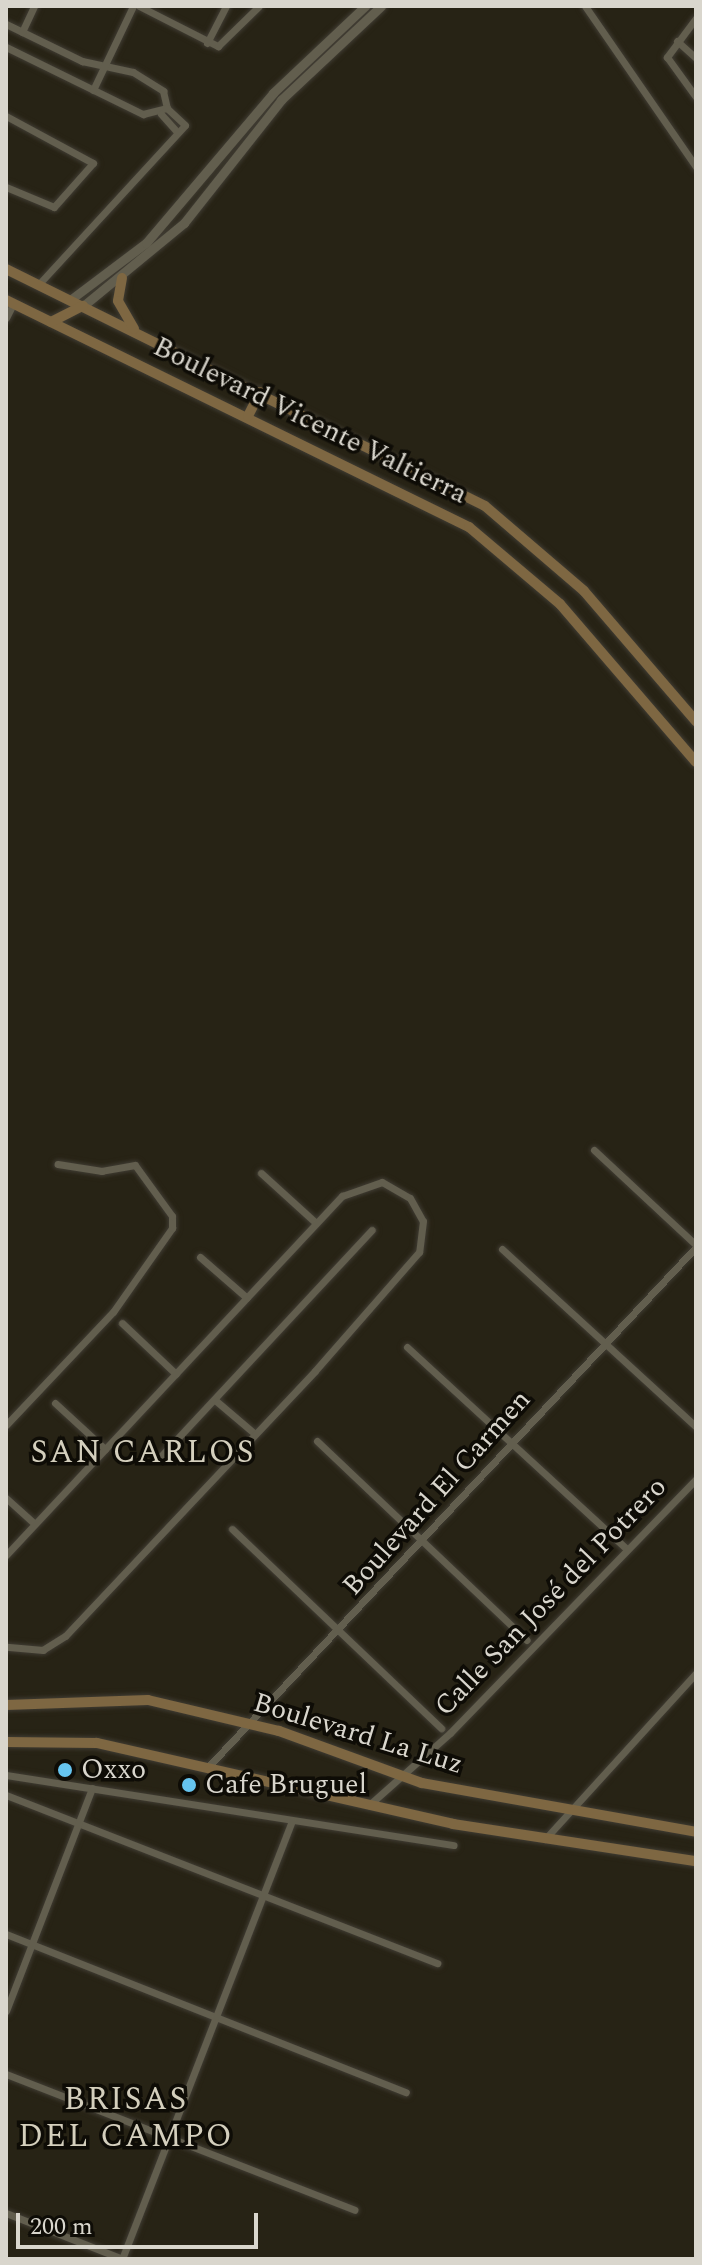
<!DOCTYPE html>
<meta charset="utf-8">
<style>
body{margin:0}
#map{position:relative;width:702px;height:2265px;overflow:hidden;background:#272315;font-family:Spectral,serif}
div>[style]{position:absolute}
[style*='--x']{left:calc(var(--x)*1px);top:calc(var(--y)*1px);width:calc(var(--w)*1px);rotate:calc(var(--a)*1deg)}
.roads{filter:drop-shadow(0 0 2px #403c33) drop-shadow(0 0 2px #403c33)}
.minor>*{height:7px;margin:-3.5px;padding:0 3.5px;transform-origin:3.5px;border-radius:3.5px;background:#625e4e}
.tertiary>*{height:9px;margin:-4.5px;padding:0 4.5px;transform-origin:4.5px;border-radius:4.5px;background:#625e4e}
.secondary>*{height:10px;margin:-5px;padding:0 5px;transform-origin:5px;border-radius:5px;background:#7e6742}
.dots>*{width:22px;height:22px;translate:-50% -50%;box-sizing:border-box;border:4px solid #0e0c06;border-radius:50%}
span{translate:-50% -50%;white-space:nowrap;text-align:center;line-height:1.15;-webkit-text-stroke:7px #0e0c06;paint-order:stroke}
.street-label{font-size:28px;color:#d9d6cd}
.poi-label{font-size:28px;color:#d9d6cd}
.left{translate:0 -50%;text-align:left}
.quarter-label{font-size:32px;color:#d4cfbd;letter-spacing:2px}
.frame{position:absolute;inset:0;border:8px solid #d9d6cd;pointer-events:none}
.scale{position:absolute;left:16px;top:2213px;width:242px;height:36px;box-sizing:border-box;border:4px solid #d9d6cd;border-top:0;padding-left:10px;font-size:24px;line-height:28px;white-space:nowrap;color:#d9d6cd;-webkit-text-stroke:6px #0e0c06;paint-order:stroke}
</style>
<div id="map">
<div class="roads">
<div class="minor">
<div style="--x:139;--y:6;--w:89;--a:26.9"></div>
<div style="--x:218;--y:46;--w:57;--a:-44.3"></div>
<div style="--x:585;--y:6;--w:196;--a:55.4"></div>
<div style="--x:696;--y:18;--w:49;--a:126.6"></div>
<div style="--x:667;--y:57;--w:49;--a:54.1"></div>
<div style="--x:6;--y:24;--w:85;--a:26"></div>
<div style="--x:82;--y:61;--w:52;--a:12.2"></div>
<div style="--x:133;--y:72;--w:36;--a:32"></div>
<div style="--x:163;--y:91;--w:17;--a:77"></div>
<div style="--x:22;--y:32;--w:29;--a:-65"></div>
<div style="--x:677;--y:41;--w:25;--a:42"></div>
<div style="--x:207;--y:43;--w:42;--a:-62.8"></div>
<div style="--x:6;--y:47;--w:153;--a:26.1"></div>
<div style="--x:143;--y:114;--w:25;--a:-14"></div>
<div style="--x:93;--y:90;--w:93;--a:-64.5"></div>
<div style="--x:161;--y:114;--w:25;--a:48"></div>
<div style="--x:6;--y:116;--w:99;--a:28.4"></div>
<div style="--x:93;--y:163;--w:59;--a:131.6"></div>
<div style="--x:54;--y:207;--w:52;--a:-157.4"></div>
<div style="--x:38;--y:285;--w:217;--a:-47.4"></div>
<div style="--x:185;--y:125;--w:25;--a:-137"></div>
<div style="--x:6;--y:318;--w:16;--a:-63"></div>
<div style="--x:594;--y:1150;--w:139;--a:43"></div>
<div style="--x:261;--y:1173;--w:74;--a:42.3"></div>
<div style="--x:502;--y:1249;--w:263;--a:42.5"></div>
<div style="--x:200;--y:1257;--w:62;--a:41.1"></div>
<div style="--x:122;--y:1323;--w:74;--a:43.4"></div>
<div style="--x:407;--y:1347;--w:299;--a:42.6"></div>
<div style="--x:215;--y:1400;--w:52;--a:40.4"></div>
<div style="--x:55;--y:1403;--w:68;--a:42.6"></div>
<div style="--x:6;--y:1425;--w:156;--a:-46.6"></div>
<div style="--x:113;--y:1312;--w:103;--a:-54.9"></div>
<div style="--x:172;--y:1228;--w:12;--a:-90"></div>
<div style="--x:172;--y:1216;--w:63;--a:-126"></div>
<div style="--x:135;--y:1165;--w:34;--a:170"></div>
<div style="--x:102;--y:1171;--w:45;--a:-171"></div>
<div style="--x:317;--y:1441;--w:289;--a:43.5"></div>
<div style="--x:161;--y:1456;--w:309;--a:-47"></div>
<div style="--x:6;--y:1498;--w:36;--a:42"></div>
<div style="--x:232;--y:1529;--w:289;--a:43.6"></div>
<div style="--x:6;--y:1555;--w:492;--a:-46.9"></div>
<div style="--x:342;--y:1196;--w:42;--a:-19.3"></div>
<div style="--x:382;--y:1182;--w:32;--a:30"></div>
<div style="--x:410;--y:1198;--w:26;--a:61"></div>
<div style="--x:423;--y:1221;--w:31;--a:97"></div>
<div style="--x:419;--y:1252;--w:158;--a:131.2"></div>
<div style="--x:315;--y:1371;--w:364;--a:133.3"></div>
<div style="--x:65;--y:1636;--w:26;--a:148"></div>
<div style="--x:43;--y:1650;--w:37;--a:-175"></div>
<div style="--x:208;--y:1767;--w:713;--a:-46.82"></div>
<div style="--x:6;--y:1775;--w:453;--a:8.9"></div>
<div style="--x:6;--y:1795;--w:463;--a:21.3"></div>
<div style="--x:369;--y:1805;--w:108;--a:-41.6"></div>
<div style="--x:450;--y:1733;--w:354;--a:-45.9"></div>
<div style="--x:545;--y:1839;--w:224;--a:-47.7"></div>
<div style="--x:6;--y:1934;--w:430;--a:21.6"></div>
<div style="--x:6;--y:2011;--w:239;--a:-68.9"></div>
<div style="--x:6;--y:2074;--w:374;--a:21.3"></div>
<div style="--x:6;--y:2213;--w:126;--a:21.5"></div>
<div style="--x:122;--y:2259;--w:470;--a:-68.8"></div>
</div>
<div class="tertiary">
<div style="--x:70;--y:300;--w:95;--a:-36.9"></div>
<div style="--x:146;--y:243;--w:197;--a:-49.7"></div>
<div style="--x:273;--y:93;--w:127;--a:-43.4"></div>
<div style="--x:83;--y:306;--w:131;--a:-39.4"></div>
<div style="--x:184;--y:223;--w:157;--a:-51.7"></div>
<div style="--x:281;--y:100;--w:137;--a:-43.2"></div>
</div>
<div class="secondary">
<div style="--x:6;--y:269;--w:534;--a:26.33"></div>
<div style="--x:485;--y:506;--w:130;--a:40.6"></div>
<div style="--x:584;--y:591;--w:172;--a:49.3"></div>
<div style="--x:122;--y:278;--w:23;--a:100"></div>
<div style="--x:118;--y:301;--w:32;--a:60"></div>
<div style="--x:6;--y:300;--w:516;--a:26.12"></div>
<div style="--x:469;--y:527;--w:119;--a:40.2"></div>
<div style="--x:560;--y:604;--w:208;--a:49.3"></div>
<div style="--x:51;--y:322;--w:36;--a:-27"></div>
<div style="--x:248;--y:416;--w:27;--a:-63"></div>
<div style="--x:6;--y:1705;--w:142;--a:-2"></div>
<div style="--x:148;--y:1700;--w:135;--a:13.3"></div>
<div style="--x:279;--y:1731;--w:152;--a:20"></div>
<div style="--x:422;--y:1783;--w:278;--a:10.1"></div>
<div style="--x:6;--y:1742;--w:91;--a:0.6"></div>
<div style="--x:97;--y:1743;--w:365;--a:12.8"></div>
<div style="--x:453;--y:1824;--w:246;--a:8.7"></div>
</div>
</div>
<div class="dots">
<div style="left:65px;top:1770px;background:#66c4ef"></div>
<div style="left:189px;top:1785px;background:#66c4ef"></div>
</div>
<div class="street-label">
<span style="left:310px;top:421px;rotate:26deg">Boulevard Vicente Valtierra</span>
<span style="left:437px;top:1493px;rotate:-48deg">Boulevard El Carmen</span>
<span style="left:551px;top:1597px;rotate:-46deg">Calle San José del Potrero</span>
<span style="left:358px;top:1734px;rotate:17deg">Boulevard La Luz</span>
</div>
<div class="poi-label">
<span class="left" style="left:81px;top:1770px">Oxxo</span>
<span class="left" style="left:205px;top:1785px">Cafe Bruguel</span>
</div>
<div class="quarter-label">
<span style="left:143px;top:1453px">SAN CARLOS</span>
<span style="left:126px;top:2119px">BRISAS<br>DEL CAMPO</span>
</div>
<div class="frame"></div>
<div class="scale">200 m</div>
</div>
